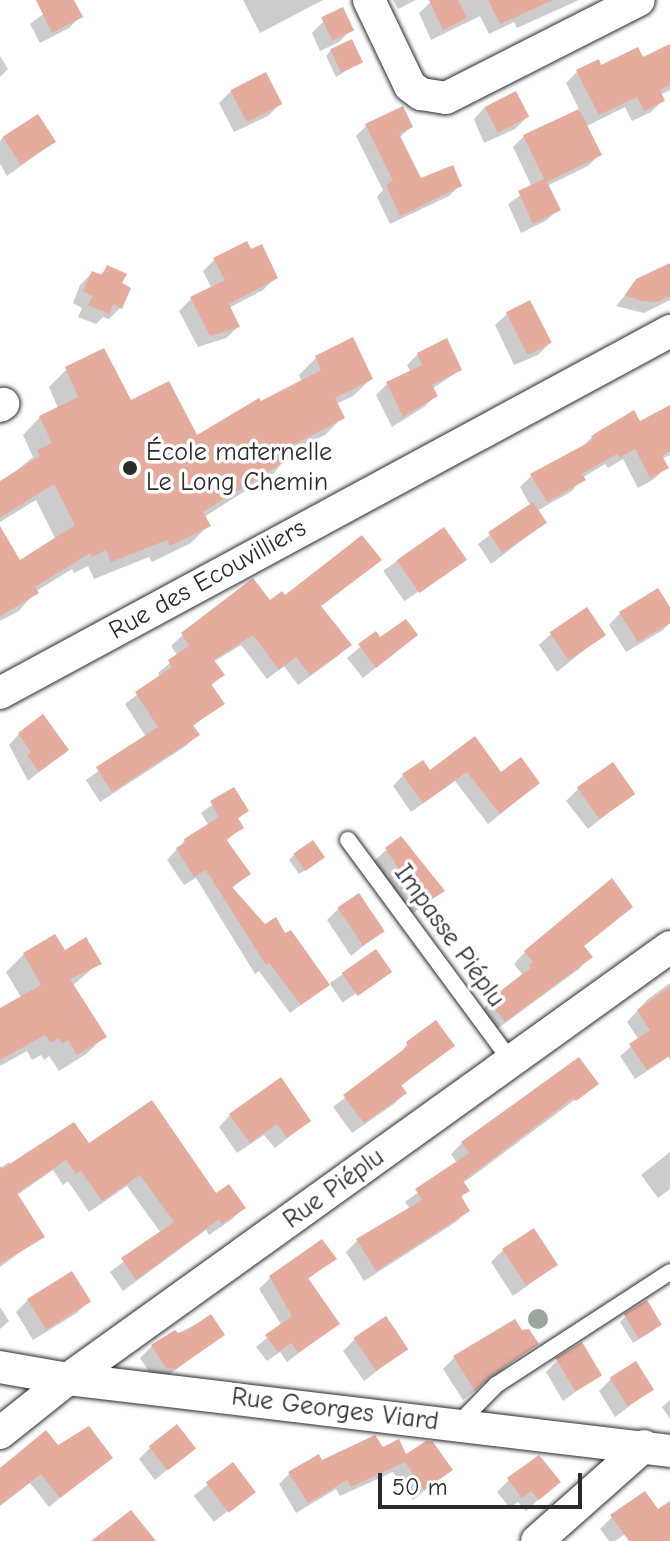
<!DOCTYPE html>
<meta charset="utf-8">
<style>
body{margin:0}
#map{position:relative;width:670px;height:1541px;overflow:hidden;background:#fff;font-family:"Comic Neue",sans-serif}
div>[style]{position:absolute}
[style*='--x']{left:calc(var(--x)*1px);top:calc(var(--y)*1px);width:calc(var(--w)*1px);rotate:calc(var(--a)*1deg)}
.shadow>*{inset:0;background:#0003;transform-origin:0 0}
.building>*{inset:0;background:#e5ac9e;transform-origin:0 0}
.roads{filter:drop-shadow(0 0 2px #2b2b2b) drop-shadow(0 0 2px #2b2b2b)}
.lane>*{height:16px;margin:-8px;padding:0 8px;transform-origin:8px;border-radius:8px;background:#fff}
.street>*{height:32px;margin:-16px;padding:0 16px;transform-origin:16px;border-radius:16px;background:#fff}
.trees>*{width:20px;height:20px;margin:-10px;border-radius:50%;background:#9ba59e}
.dots>*{width:22px;height:22px;translate:-50% -50%;box-sizing:border-box;border:4px solid #fff;border-radius:50%}
span{translate:-50% -50%;white-space:nowrap;text-align:center;line-height:1.15;-webkit-text-stroke:7px #fff;paint-order:stroke}
.poi-label{font-size:26px;color:#2b2b2b}
.left{translate:0 -50%;text-align:left}
.street-label{font-size:26px;color:#2b2b2b}
.scale{position:absolute;left:378px;top:1473px;width:204px;height:36px;box-sizing:border-box;border:4px solid #2b2b2b;border-top:0;padding-left:10px;font-size:24px;line-height:28px;white-space:nowrap;color:#2b2b2b;-webkit-text-stroke:6px #fff;paint-order:stroke}
</style>
<div id="map">
<div class="shadow">
<div style="clip-path:polygon(62px 0,72px 0,80px 17px,69px 28px,40px 43px,30px 24px)"></div>
<div style="clip-path:polygon(243px 0,323px 0,260px 33px)"></div>
<div style="clip-path:polygon(393px 0,416px 0,398px 9px)"></div>
<div style="clip-path:polygon(433px 0,579px 0,517px 28px,514px 22px,489px 34px,480px 16px,431px 40px,419px 13px)"></div>
<div style="clip-path:polygon(324px 21px,351px 30px,339px 42px,320px 51px,312px 33px)"></div>
<div style="clip-path:polygon(670px 47px,670px 90px,660px 95px,663px 100px,651px 112px,632px 121px,625px 107px,585px 127px,599px 155px,588px 166px,547px 186px,558px 209px,547px 220px,521px 233px,508px 204px,532px 187px,513px 147px,524px 136px,580px 111px,566px 83px,577px 72px,642px 60px)"></div>
<div style="clip-path:polygon(331px 50px,360px 62px,336px 77px,326px 56px)"></div>
<div style="clip-path:polygon(0 56px,8px 69px,0 77px)"></div>
<div style="clip-path:polygon(265px 75px,280px 104px,268px 116px,234px 132px,219px 103px,231px 91px)"></div>
<div style="clip-path:polygon(485px 107px,527px 117px,515px 129px,484px 143px,474px 119px)"></div>
<div style="clip-path:polygon(402px 108px,411px 127px,399px 138px,420px 181px,459px 186px,449px 196px,390px 224px,377px 197px,383px 190px,356px 136px,366px 126px)"></div>
<div style="clip-path:polygon(3px 137px,54px 142px,7px 176px,0 164px,0 141px)"></div>
<div style="clip-path:polygon(215px 259px,275px 278px,263px 290px,229px 308px,238px 327px,226px 338px,198px 347px,179px 311px,191px 299px,212px 289px,203px 271px)"></div>
<div style="clip-path:polygon(670px 266px,670px 300px,644px 313px,616px 306px,637px 281px)"></div>
<div style="clip-path:polygon(108px 267px,120px 284px,120px 308px,109px 319px,103px 317px,96px 324px,78px 317px,82px 308px,73px 303px,80px 285px,92px 273px,99px 276px)"></div>
<div style="clip-path:polygon(507px 314px,550px 343px,538px 355px,514px 365px,495px 325px)"></div>
<div style="clip-path:polygon(418px 354px,460px 370px,432px 389px,435px 396px,424px 407px,392px 427px,376px 395px,387px 384px,411px 373px,407px 365px)"></div>
<div style="clip-path:polygon(316px 358px,371px 379px,353px 396px,336px 404px,343px 417px,325px 435px,290px 453px,274px 473px,204px 517px,208px 526px,191px 543px,152px 562px,149px 557px,94px 579px,88px 566px,74px 573px,72px 569px,35px 592px,19px 611px,0 621px,0 530px,19px 563px,56px 540px,36px 500px,0 522px,0 484px,33px 457px,23px 435px,40px 417px,58px 408px,49px 387px,67px 369px,196px 438px,302px 382px,299px 375px)"></div>
<div style="clip-path:polygon(670px 407px,670px 455px,662px 459px,666px 467px,654px 479px,638px 488px,623px 459px,608px 468px,605px 464px,582px 478px,572px 491px,537px 511px,545px 523px,491px 564px,478px 544px,530px 505px,520px 487px,531px 476px,581px 448px,592px 437px,640px 423px)"></div>
<div style="left:443px;top:529px;width:37px;height:73px;rotate:55deg"></div>
<div style="clip-path:polygon(380px 560px,320px 607px,349px 645px,338px 656px,298px 685px,284px 666px,267px 679px,241px 645px,213px 662px,222px 675px,211px 686px,222px 703px,192px 727px,197px 735px,186px 746px,100px 802px,86px 780px,146px 737px,125px 704px,160px 677px,158px 673px,178px 656px,171px 646px,193px 625px,285px 598px)"></div>
<div style="clip-path:polygon(670px 611px,670px 623px,663px 630px,626px 652px,609px 625px,620px 613px)"></div>
<div style="clip-path:polygon(376px 634px,380px 640px,416px 635px,363px 678px,347px 658px)"></div>
<div style="clip-path:polygon(551px 634px,603px 635px,557px 672px,539px 645px)"></div>
<div style="clip-path:polygon(19px 734px,66px 750px,28px 781px,9px 745px)"></div>
<div style="clip-path:polygon(475px 739px,500px 775px,538px 783px,488px 824px,455px 781px,411px 812px,393px 786px,403px 775px,430px 773px)"></div>
<div style="clip-path:polygon(578px 789px,633px 793px,588px 829px,566px 801px)"></div>
<div style="clip-path:polygon(233px 790px,247px 810px,237px 820px,242px 827px,225px 842px,248px 874px,231px 889px,265px 927px,285px 936px,328px 985px,290px 1013px,259px 971px,255px 974px,196px 878px,184px 885px,167px 860px,185px 840px,209px 826px,201px 813px)"></div>
<div style="clip-path:polygon(386px 850px,442px 891px,408px 917px,397px 894px,374px 861px)"></div>
<div style="clip-path:polygon(294px 855px,317px 863px,299px 874px,289px 860px)"></div>
<div style="clip-path:polygon(339px 908px,383px 930px,351px 956px,327px 920px)"></div>
<div style="clip-path:polygon(582px 947px,590px 957px,579px 969px,493px 1032px,478px 1013px,522px 974px,514px 964px,525px 952px)"></div>
<div style="clip-path:polygon(64px 952px,99px 963px,72px 986px,104px 1037px,86px 1054px,59px 1071px,49px 1056px,44px 1060px,41px 1055px,32px 1060px,27px 1051px,0 1066px,0 1013px,22px 999px,6px 972px,24px 954px)"></div>
<div style="left:376px;top:952px;width:23px;height:56px;rotate:56deg"></div>
<div style="clip-path:polygon(670px 983px,670px 1056px,635px 1079px,620px 1056px,639px 1040px,627px 1022px,648px 999px)"></div>
<div style="clip-path:polygon(407px 1044px,453px 1046px,400px 1087px,405px 1093px,394px 1104px,352px 1133px,333px 1107px,398px 1057px)"></div>
<div style="clip-path:polygon(596px 1084px,462px 1184px,467px 1191px,460px 1198px,467px 1211px,456px 1222px,364px 1281px,346px 1252px,357px 1241px,410px 1209px,405px 1202px,457px 1163px,451px 1154px,462px 1143px)"></div>
<div style="clip-path:polygon(230px 1115px,306px 1123px,275px 1148px,264px 1135px,237px 1153px,219px 1127px)"></div>
<div style="clip-path:polygon(88px 1146px,215px 1196px,243px 1208px,231px 1220px,209px 1235px,206px 1230px,123px 1291px,110px 1272px,161px 1233px,127px 1186px,89px 1212px,68px 1181px,63px 1185px,53px 1170px,16px 1196px,42px 1236px,0 1267px,0 1168px,9px 1162px,12px 1165px)"></div>
<div style="clip-path:polygon(670px 1152px,670px 1189px,658px 1198px,641px 1175px)"></div>
<div style="clip-path:polygon(503px 1250px,556px 1265px,513px 1296px,491px 1262px)"></div>
<div style="clip-path:polygon(334px 1259px,307px 1280px,337px 1324px,287px 1362px,280px 1352px,267px 1361px,256px 1347px,282px 1326px,259px 1289px,270px 1278px)"></div>
<div style="clip-path:polygon(28px 1300px,89px 1301px,77px 1313px,33px 1340px,16px 1312px)"></div>
<div style="clip-path:polygon(0 1307px,9px 1321px,0 1329px)"></div>
<div style="clip-path:polygon(626px 1316px,654px 1330px,633px 1343px,620px 1322px)"></div>
<div style="clip-path:polygon(211px 1317px,222px 1335px,162px 1380px,154px 1379px,140px 1358px,152px 1346px)"></div>
<div style="clip-path:polygon(355px 1339px,405px 1349px,364px 1381px,343px 1351px)"></div>
<div style="clip-path:polygon(536px 1344px,463px 1400px,443px 1369px,454px 1358px)"></div>
<div style="clip-path:polygon(558px 1360px,600px 1374px,563px 1401px,546px 1372px)"></div>
<div style="clip-path:polygon(611px 1379px,651px 1390px,615px 1417px,599px 1391px)"></div>
<div style="clip-path:polygon(670px 1400px,670px 1419px,662px 1407px)"></div>
<div style="clip-path:polygon(151px 1447px,193px 1448px,155px 1480px,139px 1459px)"></div>
<div style="clip-path:polygon(57px 1448px,110px 1457px,49px 1507px,30px 1483px,0 1506px,0 1468px)"></div>
<div style="clip-path:polygon(382px 1450px,450px 1470px,413px 1500px,393px 1472px,340px 1496px,336px 1489px,296px 1513px,279px 1484px,290px 1473px)"></div>
<div style="left:233px;top:1465px;width:33px;height:50px;rotate:52deg"></div>
<div style="clip-path:polygon(509px 1480px,558px 1482px,526px 1511px,518px 1502px,510px 1508px,497px 1492px)"></div>
<div style="clip-path:polygon(670px 1503px,670px 1541px,643px 1541px,634px 1528px,615px 1541px,609px 1541px,600px 1529px,612px 1517px,657px 1512px)"></div>
</div>
<div class="building">
<div style="clip-path:polygon(36px 0,74px 0,83px 17px,52px 33px)"></div>
<div style="clip-path:polygon(429px 0,458px 0,467px 18px,443px 30px)"></div>
<div style="clip-path:polygon(488px 0,553px 0,500px 24px)"></div>
<div style="left:343px;top:7px;width:26px;height:24px;rotate:65deg"></div>
<div style="left:352px;top:39px;width:26px;height:24px;rotate:65deg"></div>
<div style="clip-path:polygon(670px 44px,670px 85px,660px 90px,665px 101px,644px 111px,637px 97px,599px 115px,576px 70px,599px 59px,601px 65px,638px 47px,643px 57px)"></div>
<div style="left:266px;top:72px;width:36px;height:40px;rotate:63deg"></div>
<div style="left:516px;top:91px;width:29px;height:35px;rotate:63deg"></div>
<div style="clip-path:polygon(403px 106px,413px 127px,399px 134px,421px 178px,453px 165px,462px 186px,400px 216px,386px 185px,393px 181px,365px 124px)"></div>
<div style="clip-path:polygon(579px 109px,602px 155px,547px 182px,561px 210px,533px 224px,518px 191px,544px 179px,523px 135px)"></div>
<div style="left:38px;top:114px;width:33px;height:42px;rotate:57deg"></div>
<div style="clip-path:polygon(247px 241px,251px 249px,262px 244px,278px 278px,229px 304px,240px 327px,210px 336px,190px 297px,225px 280px,213px 258px)"></div>
<div style="clip-path:polygon(670px 263px,670px 296px,657px 302px,641px 301px,625px 295px,636px 279px)"></div>
<div style="clip-path:polygon(107px 265px,127px 274px,122px 283px,131px 288px,122px 309px,113px 304px,109px 314px,88px 305px,93px 296px,83px 291px,92px 271px,102px 275px)"></div>
<div style="left:530px;top:300px;width:48px;height:27px;rotate:63deg"></div>
<div style="clip-path:polygon(353px 337px,373px 379px,335px 398px,345px 418px,289px 447px,294px 456px,203px 512px,211px 526px,170px 546px,167px 540px,111px 562px,106px 550px,92px 557px,90px 553px,35px 587px,39px 593px,0 616px,0 526px,20px 560px,75px 525px,54px 484px,0 518px,0 481px,40px 456px,37px 450px,52px 443px,39px 416px,78px 397px,65px 367px,104px 348px,131px 400px,169px 381px,197px 435px,259px 398px,261px 401px,321px 370px,315px 356px)"></div>
<div style="clip-path:polygon(447px 338px,462px 370px,432px 385px,438px 396px,403px 417px,386px 382px,422px 365px,417px 353px)"></div>
<div style="clip-path:polygon(670px 405px,670px 451px,662px 456px,669px 468px,650px 478px,635px 449px,620px 457px,617px 454px,582px 474px,586px 480px,547px 502px,530px 474px,593px 440px,591px 436px,634px 410px,640px 421px)"></div>
<div style="left:533px;top:502px;width:25px;height:54px;rotate:56deg"></div>
<div style="left:444px;top:527px;width:40px;height:58px;rotate:55deg"></div>
<div style="clip-path:polygon(362px 535px,382px 560px,321px 606px,352px 645px,310px 675px,296px 657px,279px 670px,253px 635px,214px 660px,225px 675px,211px 684px,225px 704px,193px 725px,200px 735px,112px 792px,96px 767px,158px 727px,135px 692px,172px 667px,168px 660px,189px 646px,181px 633px,253px 578px,270px 600px,282px 591px,285px 595px)"></div>
<div style="clip-path:polygon(658px 588px,670px 607px,670px 623px,638px 642px,619px 612px)"></div>
<div style="left:587px;top:607px;width:34px;height:45px;rotate:56deg"></div>
<div style="clip-path:polygon(406px 619px,418px 635px,376px 668px,358px 644px,376px 631px,380px 637px)"></div>
<div style="clip-path:polygon(43px 714px,69px 750px,39px 772px,27px 755px,31px 752px,18px 733px)"></div>
<div style="clip-path:polygon(475px 736px,501px 772px,521px 757px,540px 783px,500px 814px,467px 772px,423px 803px,402px 774px,423px 760px,430px 770px)"></div>
<div style="left:613px;top:762px;width:39px;height:44px;rotate:55deg"></div>
<div style="clip-path:polygon(234px 787px,249px 811px,238px 818px,244px 828px,226px 839px,251px 874px,232px 887px,265px 924px,276px 917px,285px 933px,291px 930px,330px 985px,301px 1005px,269px 963px,266px 965px,206px 870px,194px 877px,176px 848px,185px 843px,184px 839px,219px 817px,210px 801px)"></div>
<div style="clip-path:polygon(401px 836px,445px 891px,420px 907px,404px 884px,408px 882px,385px 848px)"></div>
<div style="left:313px;top:840px;width:21px;height:24px;rotate:55deg"></div>
<div style="clip-path:polygon(612px 878px,633px 907px,584px 946px,593px 957px,505px 1022px,488px 1000px,531px 968px,529px 965px,533px 962px,524px 951px)"></div>
<div style="left:359px;top:893px;width:46px;height:26px;rotate:56deg"></div>
<div style="clip-path:polygon(55px 934px,65px 950px,86px 937px,102px 964px,70px 979px,107px 1037px,77px 1055px,68px 1040px,62px 1044px,59px 1038px,51px 1043px,45px 1035px,0 1060px,0 1008px,41px 985px,23px 953px)"></div>
<div style="left:376px;top:949px;width:28px;height:42px;rotate:55deg"></div>
<div style="clip-path:polygon(670px 986px,670px 1060px,668px 1056px,647px 1070px,629px 1044px,650px 1030px,637px 1010px)"></div>
<div style="clip-path:polygon(436px 1020px,455px 1046px,401px 1085px,407px 1093px,364px 1123px,343px 1095px,408px 1046px,406px 1042px)"></div>
<div style="clip-path:polygon(579px 1057px,599px 1084px,576px 1101px,573px 1098px,463px 1181px,470px 1191px,461px 1196px,470px 1211px,376px 1271px,356px 1239px,422px 1200px,415px 1189px,469px 1153px,461px 1142px)"></div>
<div style="clip-path:polygon(281px 1077px,311px 1121px,287px 1138px,277px 1124px,250px 1143px,229px 1114px)"></div>
<div style="clip-path:polygon(152px 1100px,216px 1193px,229px 1184px,246px 1208px,222px 1224px,219px 1219px,136px 1280px,121px 1258px,174px 1222px,140px 1175px,102px 1201px,81px 1171px,76px 1174px,66px 1160px,17px 1193px,45px 1237px,0 1264px,0 1166px,2px 1169px,74px 1122px,89px 1143px)"></div>
<div style="left:534px;top:1228px;width:44px;height:38px;rotate:57deg"></div>
<div style="clip-path:polygon(322px 1239px,337px 1259px,308px 1278px,340px 1324px,298px 1353px,291px 1343px,278px 1352px,265px 1335px,292px 1316px,269px 1276px)"></div>
<div style="left:72px;top:1271px;width:36px;height:53px;rotate:58deg"></div>
<div style="left:647px;top:1300px;width:29px;height:27px;rotate:59deg"></div>
<div style="clip-path:polygon(211px 1314px,225px 1335px,176px 1369px,166px 1368px,151px 1345px,175px 1330px,178px 1333px,186px 1331px)"></div>
<div style="left:386px;top:1316px;width:40px;height:39px;rotate:56deg"></div>
<div style="clip-path:polygon(515px 1319px,522px 1330px,529px 1329px,539px 1344px,490px 1376px,475px 1391px,453px 1356px)"></div>
<div style="left:582px;top:1342px;width:39px;height:31px;rotate:59deg"></div>
<div style="left:636px;top:1361px;width:34px;height:31px;rotate:58deg"></div>
<div style="left:177px;top:1424px;width:31px;height:36px;rotate:52deg"></div>
<div style="clip-path:polygon(89px 1426px,113px 1458px,60px 1498px,41px 1474px,0 1505px,0 1468px,46px 1430px,58px 1445px)"></div>
<div style="clip-path:polygon(375px 1435px,383px 1447px,399px 1439px,406px 1454px,426px 1441px,433px 1442px,453px 1470px,424px 1490px,405px 1462px,351px 1487px,347px 1480px,308px 1503px,288px 1472px,319px 1454px,322px 1460px)"></div>
<div style="clip-path:polygon(539px 1455px,561px 1482px,539px 1500px,531px 1491px,522px 1498px,507px 1478px)"></div>
<div style="left:233px;top:1462px;width:38px;height:34px;rotate:53deg"></div>
<div style="clip-path:polygon(645px 1491px,658px 1509px,670px 1501px,670px 1541px,629px 1541px,610px 1515px)"></div>
<div style="clip-path:polygon(131px 1510px,156px 1541px,91px 1541px)"></div>
</div>
<div class="roads">
<div class="lane">
<div style="--x:348;--y:840;--w:275;--a:53.6"></div>
<div style="--x:458;--y:1424;--w:54;--a:-45.7"></div>
<div style="--x:496;--y:1385;--w:207;--a:-33"></div>
</div>
<div class="street">
<div style="--x:369;--y:0;--w:95;--a:64.5"></div>
<div style="--x:410;--y:86;--w:14;--a:36"></div>
<div style="--x:421;--y:94;--w:25;--a:9"></div>
<div style="--x:446;--y:98;--w:216;--a:-26.9"></div>
<div style="--x:0;--y:406;--w:4;--a:-34"></div>
<div style="--x:0;--y:693;--w:762;--a:-28.38"></div>
<div style="--x:0;--y:1367;--w:69;--a:10"></div>
<div style="--x:68;--y:1379;--w:606;--a:6.82"></div>
<div style="--x:0;--y:1433;--w:87;--a:-38.5"></div>
<div style="--x:68;--y:1379;--w:741;--a:-35.66"></div>
<div style="--x:537;--y:1541;--w:143;--a:-41.6"></div>
</div>
</div>
<div class="trees">
<div style="left:538px;top:1319px"></div>
</div>
<div class="dots">
<div style="left:130px;top:468px;background:#2b2b2b"></div>
</div>
<div class="poi-label">
<span class="left" style="left:146px;top:468px">École maternelle<br>Le Long Chemin</span>
</div>
<div class="street-label">
<span style="left:208px;top:580px;rotate:-29deg">Rue des Ecouvilliers</span>
<span style="left:449px;top:936px;rotate:54deg">Impasse Piéplu</span>
<span style="left:334px;top:1189px;rotate:-36deg">Rue Piéplu</span>
<span style="left:335px;top:1410px;rotate:7deg">Rue Georges Viard</span>
</div>
<div class="scale">50 m</div>
</div>
